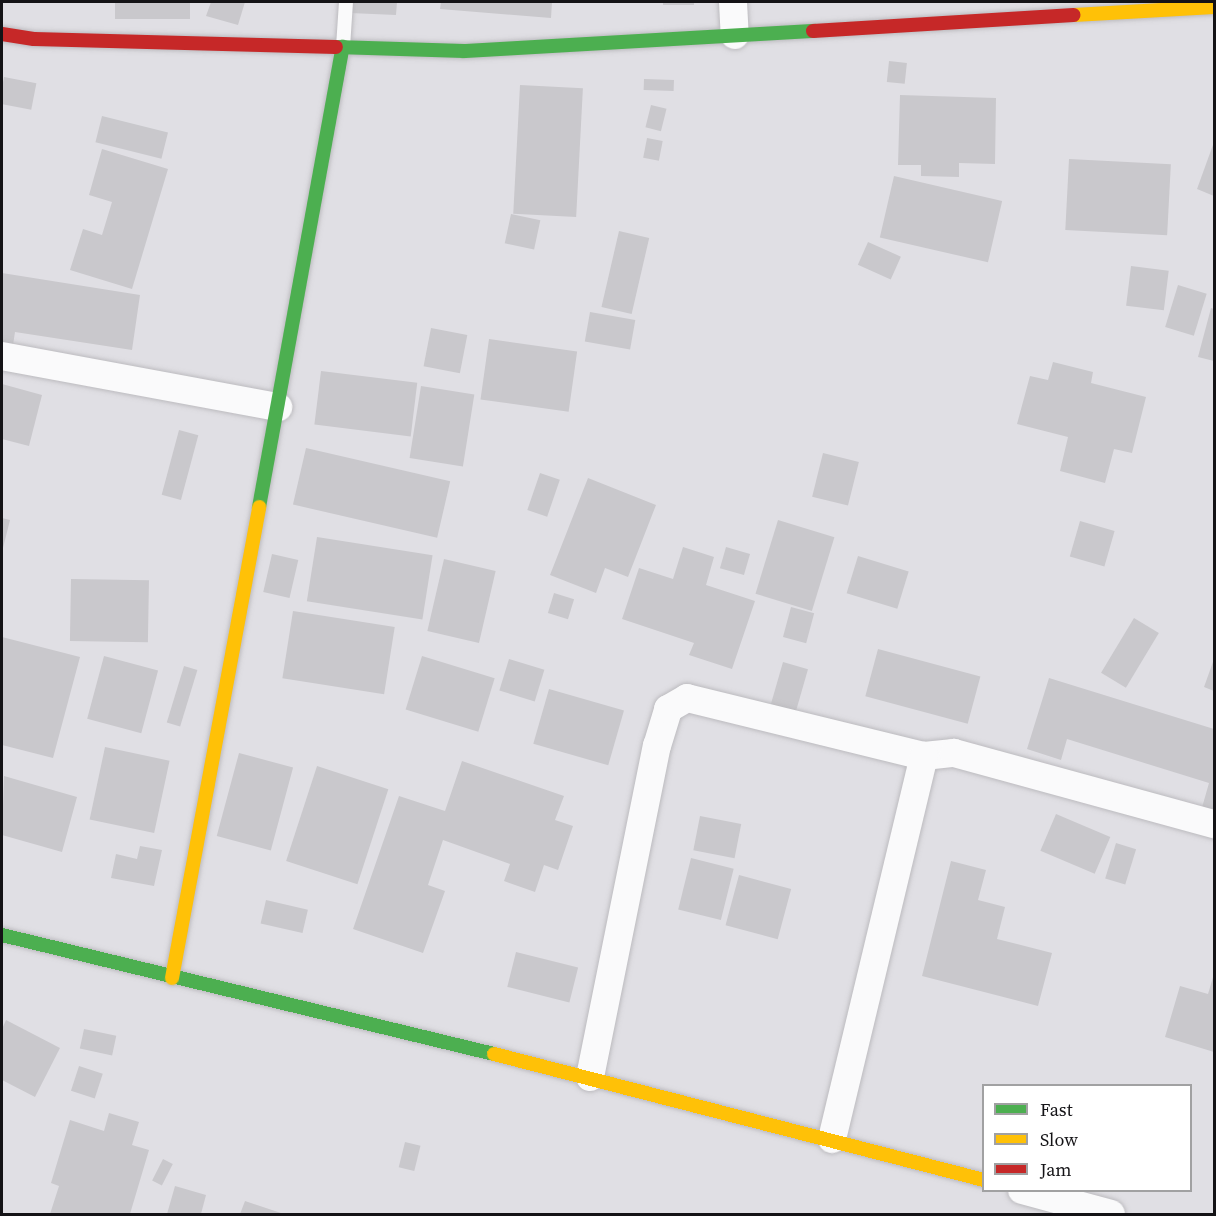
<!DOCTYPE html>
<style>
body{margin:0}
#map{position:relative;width:1216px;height:1216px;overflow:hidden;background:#e0dfe4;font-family:"Source Serif 4",serif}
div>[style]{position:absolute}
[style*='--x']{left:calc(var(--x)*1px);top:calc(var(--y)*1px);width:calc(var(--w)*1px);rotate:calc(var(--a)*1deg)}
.building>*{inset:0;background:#c9c8cc;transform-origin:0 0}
.roads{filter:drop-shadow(0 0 2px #bcbbbf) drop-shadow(0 0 2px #bcbbbf)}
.lane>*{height:14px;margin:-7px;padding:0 7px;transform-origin:7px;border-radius:7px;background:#fafafb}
.street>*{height:28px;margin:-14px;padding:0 14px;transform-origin:14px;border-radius:14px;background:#fafafb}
.fast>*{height:14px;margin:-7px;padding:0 7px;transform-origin:7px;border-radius:7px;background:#4caf50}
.slow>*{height:14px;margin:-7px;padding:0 7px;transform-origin:7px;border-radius:7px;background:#ffc107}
.jam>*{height:14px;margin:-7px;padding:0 7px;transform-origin:7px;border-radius:7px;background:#c62828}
span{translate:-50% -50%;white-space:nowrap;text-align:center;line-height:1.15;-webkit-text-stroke:4.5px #fff;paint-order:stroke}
.frame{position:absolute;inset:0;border:3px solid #141316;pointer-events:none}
.legend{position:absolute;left:982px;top:1084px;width:210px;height:108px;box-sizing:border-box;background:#fff;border:2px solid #a1a1a2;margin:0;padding:8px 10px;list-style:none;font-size:18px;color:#141316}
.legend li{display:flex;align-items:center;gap:12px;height:30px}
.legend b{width:30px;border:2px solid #a1a1a2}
</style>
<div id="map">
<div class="building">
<div style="left:115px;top:2px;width:75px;height:17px"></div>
<div style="clip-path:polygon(211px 2px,245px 2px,238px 25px,206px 16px)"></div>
<div style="clip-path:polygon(350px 2px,397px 2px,396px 15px,350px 13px)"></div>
<div style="clip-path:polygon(441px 2px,552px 2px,551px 18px,440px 9px)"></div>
<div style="left:663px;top:2px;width:31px;height:3px"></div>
<div style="left:889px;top:61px;width:18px;height:21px;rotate:6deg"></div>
<div style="left:4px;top:77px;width:33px;height:27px;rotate:11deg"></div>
<div style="left:644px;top:79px;width:30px;height:11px;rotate:2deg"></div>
<div style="left:520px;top:85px;width:63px;height:129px;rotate:3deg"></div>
<div style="clip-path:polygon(900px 95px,996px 98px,995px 164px,959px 163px,959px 177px,921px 176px,921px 165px,898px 165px)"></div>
<div style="left:651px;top:105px;width:16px;height:23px;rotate:14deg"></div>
<div style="left:102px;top:116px;width:68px;height:27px;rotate:14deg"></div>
<div style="left:647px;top:138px;width:16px;height:20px;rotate:11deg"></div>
<div style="clip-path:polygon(1214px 142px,1214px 196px,1197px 189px)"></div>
<div style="clip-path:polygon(102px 149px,168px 169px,132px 289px,70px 270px,83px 229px,102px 235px,112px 202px,89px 195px)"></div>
<div style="left:1069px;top:159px;width:102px;height:71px;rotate:3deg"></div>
<div style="left:894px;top:176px;width:111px;height:63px;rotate:13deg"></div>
<div style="left:511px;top:214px;width:30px;height:30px;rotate:12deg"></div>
<div style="left:619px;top:231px;width:31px;height:78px;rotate:13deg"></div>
<div style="left:868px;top:242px;width:36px;height:25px;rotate:24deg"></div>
<div style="left:1131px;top:266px;width:38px;height:40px;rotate:7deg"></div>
<div style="clip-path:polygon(2px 273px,140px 295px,132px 350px,15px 332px,12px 352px,2px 350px)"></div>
<div style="left:1178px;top:285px;width:30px;height:44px;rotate:17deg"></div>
<div style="clip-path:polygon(1211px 308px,1214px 309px,1214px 361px,1198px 357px)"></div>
<div style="left:590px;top:312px;width:46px;height:30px;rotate:10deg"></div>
<div style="left:431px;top:328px;width:37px;height:39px;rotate:11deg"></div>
<div style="left:489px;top:339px;width:89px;height:61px;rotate:8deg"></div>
<div style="clip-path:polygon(1053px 362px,1093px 372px,1091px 383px,1146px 397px,1132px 453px,1114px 449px,1105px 483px,1060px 471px,1068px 437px,1017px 424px,1030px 376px,1048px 380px)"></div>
<div style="left:321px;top:371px;width:97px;height:54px;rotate:7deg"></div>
<div style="clip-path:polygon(2px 384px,42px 395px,29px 446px,2px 439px)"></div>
<div style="left:421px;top:386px;width:54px;height:73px;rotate:9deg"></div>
<div style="left:179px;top:430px;width:20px;height:67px;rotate:15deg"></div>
<div style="left:306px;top:448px;width:148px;height:58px;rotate:13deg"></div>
<div style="left:823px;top:453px;width:37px;height:45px;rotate:14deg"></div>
<div style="left:540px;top:473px;width:21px;height:39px;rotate:19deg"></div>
<div style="clip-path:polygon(588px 478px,656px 505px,628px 577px,605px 568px,596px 593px,550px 575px)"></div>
<div style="clip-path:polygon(2px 518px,10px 520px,2px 552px)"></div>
<div style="left:778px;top:520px;width:59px;height:77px;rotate:17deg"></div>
<div style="left:1080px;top:521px;width:36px;height:37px;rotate:16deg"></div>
<div style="left:317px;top:537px;width:117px;height:65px;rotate:9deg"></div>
<div style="clip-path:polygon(683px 547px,714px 557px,706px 585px,755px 601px,732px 669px,689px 655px,694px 643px,622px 619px,639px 568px,673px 579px)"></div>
<div style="left:726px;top:547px;width:25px;height:22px;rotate:16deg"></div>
<div style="left:272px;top:554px;width:27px;height:39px;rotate:13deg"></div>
<div style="left:858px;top:556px;width:53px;height:39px;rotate:17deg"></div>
<div style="left:444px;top:559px;width:53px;height:74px;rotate:13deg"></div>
<div style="left:71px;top:579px;width:78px;height:62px;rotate:1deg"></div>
<div style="left:554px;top:593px;width:21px;height:21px;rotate:17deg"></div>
<div style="left:791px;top:607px;width:24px;height:31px;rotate:15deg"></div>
<div style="left:293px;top:611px;width:103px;height:68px;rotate:9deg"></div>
<div style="left:1134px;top:618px;width:29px;height:64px;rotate:31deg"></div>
<div style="clip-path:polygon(2px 637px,80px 657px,53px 758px,2px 745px)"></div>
<div style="left:878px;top:649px;width:106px;height:49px;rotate:15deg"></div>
<div style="left:104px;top:656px;width:56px;height:65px;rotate:15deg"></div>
<div style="left:422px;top:656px;width:76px;height:56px;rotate:17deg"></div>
<div style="left:509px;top:659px;width:37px;height:33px;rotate:17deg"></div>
<div style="clip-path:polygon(1214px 659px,1214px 691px,1204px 687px)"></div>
<div style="left:783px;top:662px;width:26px;height:44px;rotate:16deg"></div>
<div style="left:184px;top:666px;width:14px;height:59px;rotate:17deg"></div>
<div style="clip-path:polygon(1049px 678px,1214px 729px,1214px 815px,1201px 811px,1209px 783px,1067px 739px,1061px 760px,1027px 749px)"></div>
<div style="left:549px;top:689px;width:78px;height:57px;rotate:16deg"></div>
<div style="left:105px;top:747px;width:66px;height:74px;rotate:12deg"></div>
<div style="left:239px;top:753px;width:56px;height:86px;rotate:15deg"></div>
<div style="clip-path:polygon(462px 761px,564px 796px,555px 820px,573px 826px,558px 870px,544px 865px,535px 892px,504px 881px,510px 864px,443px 840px,428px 885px,445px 891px,423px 953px,353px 929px,399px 796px,445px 811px)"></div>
<div style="left:317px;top:766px;width:75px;height:100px;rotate:18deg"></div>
<div style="clip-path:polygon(4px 776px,77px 797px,62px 852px,2px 835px)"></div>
<div style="left:1056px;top:814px;width:59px;height:40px;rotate:23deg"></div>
<div style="left:700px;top:816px;width:42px;height:35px;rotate:11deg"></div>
<div style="left:1116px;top:843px;width:21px;height:37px;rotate:17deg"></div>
<div style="clip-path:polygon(140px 846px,162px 850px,154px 886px,111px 878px,116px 854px,137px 859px)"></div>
<div style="left:691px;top:858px;width:44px;height:53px;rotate:14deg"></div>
<div style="clip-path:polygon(951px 861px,986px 870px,978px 900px,1005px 907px,997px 939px,1052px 953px,1038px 1006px,922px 976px)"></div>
<div style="left:739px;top:875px;width:54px;height:52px;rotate:15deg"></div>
<div style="left:266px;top:900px;width:43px;height:24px;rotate:13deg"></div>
<div style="left:516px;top:952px;width:64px;height:36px;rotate:14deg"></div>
<div style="clip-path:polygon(1214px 974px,1214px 1052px,1165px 1037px,1180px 986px,1208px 994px)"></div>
<div style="clip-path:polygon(6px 1020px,60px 1048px,35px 1097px,2px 1080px,2px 1029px)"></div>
<div style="left:84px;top:1029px;width:33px;height:20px;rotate:12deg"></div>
<div style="left:79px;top:1066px;width:25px;height:26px;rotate:18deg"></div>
<div style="clip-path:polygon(109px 1113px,139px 1122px,132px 1145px,149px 1150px,130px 1214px,50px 1214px,59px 1186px,51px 1183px,70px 1120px,104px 1131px)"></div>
<div style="left:405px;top:1142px;width:16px;height:26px;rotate:14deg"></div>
<div style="left:163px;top:1159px;width:11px;height:24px;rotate:27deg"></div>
<div style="clip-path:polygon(175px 1186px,206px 1195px,201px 1214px,167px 1214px)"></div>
<div style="clip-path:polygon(245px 1201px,284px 1214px,240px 1214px)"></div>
</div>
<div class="roads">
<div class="lane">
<div style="--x:343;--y:47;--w:45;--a:-86.2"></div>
</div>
<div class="street">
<div style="--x:733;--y:2;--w:33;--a:87"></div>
<div style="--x:2;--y:356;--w:281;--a:10.5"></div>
<div style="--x:590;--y:1077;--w:338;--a:-78.6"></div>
<div style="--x:657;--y:746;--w:39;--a:-73"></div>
<div style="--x:668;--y:709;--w:22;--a:-30"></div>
<div style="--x:687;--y:698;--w:244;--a:13.8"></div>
<div style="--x:924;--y:756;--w:30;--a:-6"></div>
<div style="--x:954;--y:753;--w:270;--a:15.3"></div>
<div style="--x:832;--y:1139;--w:394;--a:-76.5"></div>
<div style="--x:1022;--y:1190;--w:92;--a:15.1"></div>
</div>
<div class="fast">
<div style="--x:336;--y:47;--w:128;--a:1.8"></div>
<div style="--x:464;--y:51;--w:350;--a:-3.3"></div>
<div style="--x:259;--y:507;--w:468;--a:-79.7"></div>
<div style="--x:2;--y:935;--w:506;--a:13.6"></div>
</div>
<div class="slow">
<div style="--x:1074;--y:15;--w:140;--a:-3.3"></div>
<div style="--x:172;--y:978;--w:479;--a:-79.5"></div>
<div style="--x:494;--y:1054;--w:506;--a:14.42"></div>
</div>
<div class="jam">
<div style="--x:813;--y:31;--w:261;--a:-3.5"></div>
<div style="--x:2;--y:34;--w:32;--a:9"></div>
<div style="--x:34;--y:39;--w:302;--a:1.5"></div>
</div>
</div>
<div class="frame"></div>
<ul class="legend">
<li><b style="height:8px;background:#4caf50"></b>Fast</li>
<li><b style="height:8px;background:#ffc107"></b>Slow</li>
<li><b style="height:8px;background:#c62828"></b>Jam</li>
</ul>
</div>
